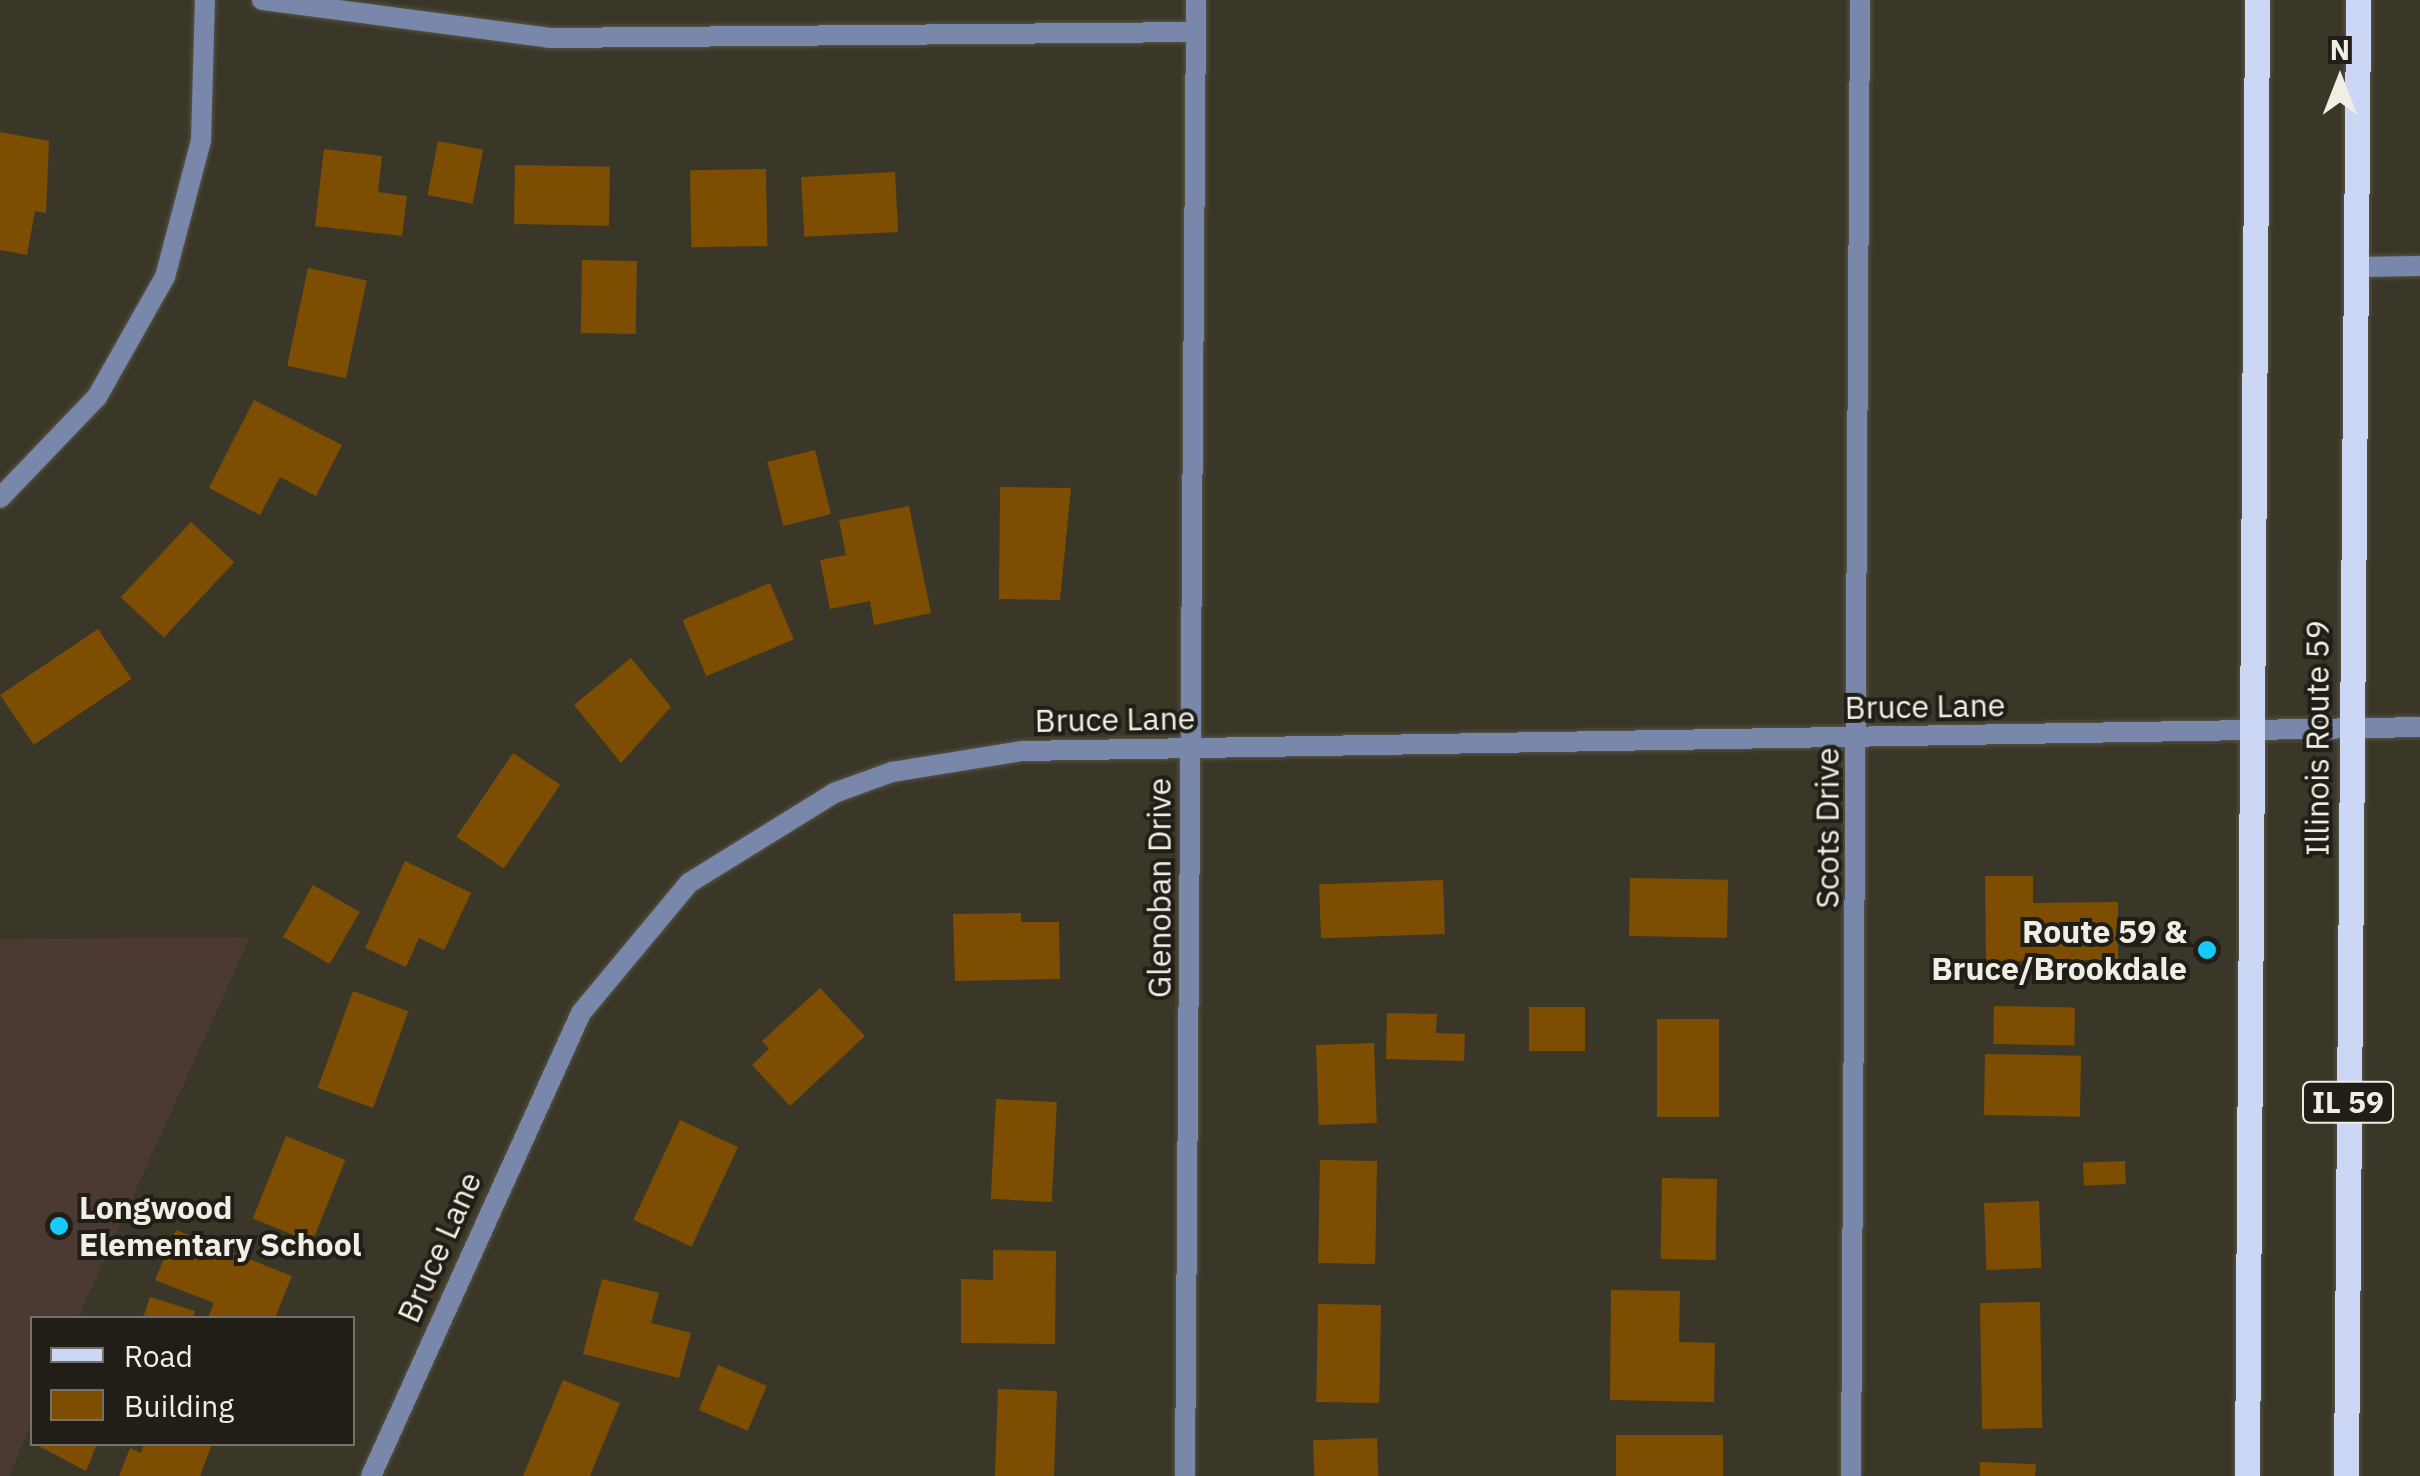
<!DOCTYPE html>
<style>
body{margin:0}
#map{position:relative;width:2420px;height:1476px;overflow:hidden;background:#3a3728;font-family:"IBM Plex Sans",sans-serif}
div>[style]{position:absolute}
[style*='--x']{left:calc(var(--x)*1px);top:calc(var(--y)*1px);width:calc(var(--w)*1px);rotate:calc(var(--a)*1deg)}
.education>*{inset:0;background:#4d3933}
.building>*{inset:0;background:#7d4e02;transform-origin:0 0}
.roads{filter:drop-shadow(0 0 2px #575446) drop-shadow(0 0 2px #575446)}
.lane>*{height:20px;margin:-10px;padding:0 10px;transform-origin:10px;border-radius:10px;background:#7987aa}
.street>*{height:20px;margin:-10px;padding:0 10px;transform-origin:10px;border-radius:10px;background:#7987aa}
.primary>*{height:25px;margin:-12.5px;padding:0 12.5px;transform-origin:12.5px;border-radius:12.5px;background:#ccd7f5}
.dots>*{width:28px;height:28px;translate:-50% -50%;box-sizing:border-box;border:5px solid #201e17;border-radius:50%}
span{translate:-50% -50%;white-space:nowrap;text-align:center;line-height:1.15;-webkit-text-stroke:8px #201e17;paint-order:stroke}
.shield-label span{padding:2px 8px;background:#201e17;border:2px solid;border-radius:8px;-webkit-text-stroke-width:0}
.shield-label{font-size:30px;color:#f0eee5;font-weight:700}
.street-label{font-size:32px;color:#f0eee5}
.poi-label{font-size:32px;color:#f0eee5;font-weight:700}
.right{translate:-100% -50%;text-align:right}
.left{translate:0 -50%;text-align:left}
.legend{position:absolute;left:30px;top:1316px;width:325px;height:130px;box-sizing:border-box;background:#201e17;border:2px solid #737169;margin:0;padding:12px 18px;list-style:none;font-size:30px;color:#f0eee5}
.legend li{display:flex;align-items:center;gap:20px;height:50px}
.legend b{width:50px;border:2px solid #737169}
.north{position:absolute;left:2290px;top:30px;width:100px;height:100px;-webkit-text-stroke:8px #201e17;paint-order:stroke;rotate:0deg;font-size:28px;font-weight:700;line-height:40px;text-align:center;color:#f0eee5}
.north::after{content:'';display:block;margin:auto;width:35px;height:45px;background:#f0eee5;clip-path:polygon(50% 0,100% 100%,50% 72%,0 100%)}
</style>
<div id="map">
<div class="education">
<div style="clip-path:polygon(250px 937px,78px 1318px,32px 1318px,32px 1422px,9px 1476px,0 1476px,0 939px)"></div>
</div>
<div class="building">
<div style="clip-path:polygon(0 132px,49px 141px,46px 213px,35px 211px,27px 255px,0 250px)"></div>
<div style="left:438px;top:141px;width:46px;height:55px;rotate:11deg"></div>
<div style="clip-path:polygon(324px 149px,382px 156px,378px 192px,407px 196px,402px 236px,315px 226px)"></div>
<div style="left:515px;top:165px;width:95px;height:59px;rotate:1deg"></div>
<div style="left:766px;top:169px;width:77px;height:76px;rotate:89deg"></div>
<div style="left:895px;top:172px;width:60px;height:94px;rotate:87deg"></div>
<div style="left:582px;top:260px;width:55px;height:73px;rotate:1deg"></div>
<div style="left:308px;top:268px;width:60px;height:100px;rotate:12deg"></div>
<div style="clip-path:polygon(254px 400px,342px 445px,316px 496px,280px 477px,260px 515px,209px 488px)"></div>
<div style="left:815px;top:450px;width:66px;height:49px;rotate:76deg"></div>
<div style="clip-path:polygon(1000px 487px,1071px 488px,1060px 600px,999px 599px)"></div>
<div style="clip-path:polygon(909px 506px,931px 613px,874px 625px,870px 601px,830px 609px,820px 560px,846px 555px,839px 520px)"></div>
<div style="left:191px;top:522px;width:59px;height:103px;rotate:43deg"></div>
<div style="left:770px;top:583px;width:61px;height:95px;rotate:67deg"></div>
<div style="left:98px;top:629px;width:60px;height:118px;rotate:56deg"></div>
<div style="clip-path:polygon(631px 658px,671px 707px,621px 763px,574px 705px)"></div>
<div style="left:513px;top:753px;width:57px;height:101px;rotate:34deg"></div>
<div style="clip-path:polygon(405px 861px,471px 893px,444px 950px,419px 938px,406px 967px,365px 948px)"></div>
<div style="clip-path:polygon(1985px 876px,2033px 876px,2033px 903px,2118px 902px,2118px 960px,1986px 961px)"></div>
<div style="left:1630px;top:878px;width:98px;height:58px;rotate:1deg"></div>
<div style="left:1443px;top:880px;width:54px;height:124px;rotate:88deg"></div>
<div style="left:313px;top:885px;width:54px;height:60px;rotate:30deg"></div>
<div style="clip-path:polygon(1021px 913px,1021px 922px,1059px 922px,1060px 979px,955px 981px,953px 914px)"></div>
<div style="clip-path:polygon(820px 988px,865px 1036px,790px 1106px,752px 1065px,769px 1049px,762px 1041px)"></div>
<div style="left:353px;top:991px;width:59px;height:103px;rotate:20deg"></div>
<div style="left:1994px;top:1006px;width:81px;height:38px;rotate:1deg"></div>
<div style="left:1529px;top:1007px;width:56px;height:44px"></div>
<div style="clip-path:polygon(1387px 1013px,1437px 1014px,1436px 1033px,1465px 1034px,1464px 1061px,1386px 1059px)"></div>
<div style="left:1657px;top:1019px;width:62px;height:98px"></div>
<div style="left:1374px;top:1043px;width:80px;height:58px;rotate:88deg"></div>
<div style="left:1985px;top:1054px;width:96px;height:61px;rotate:1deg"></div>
<div style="left:996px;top:1099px;width:61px;height:100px;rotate:3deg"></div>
<div style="left:680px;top:1120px;width:64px;height:110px;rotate:25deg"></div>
<div style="left:286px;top:1136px;width:64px;height:89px;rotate:22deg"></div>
<div style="left:1320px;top:1160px;width:57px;height:103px;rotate:1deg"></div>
<div style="left:2125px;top:1161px;width:23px;height:42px;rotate:88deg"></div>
<div style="left:1662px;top:1178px;width:55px;height:81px;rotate:1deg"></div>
<div style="left:2039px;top:1201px;width:67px;height:55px;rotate:88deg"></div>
<div style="clip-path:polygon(176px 1230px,292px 1276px,275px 1318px,208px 1318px,214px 1303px,155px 1280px)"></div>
<div style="clip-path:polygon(993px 1250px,1056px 1251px,1055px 1344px,961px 1343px,961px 1279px,993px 1280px)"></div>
<div style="clip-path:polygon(602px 1279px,659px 1293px,651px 1323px,691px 1333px,679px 1378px,583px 1354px)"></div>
<div style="clip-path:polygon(1611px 1290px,1680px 1291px,1679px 1342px,1715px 1343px,1714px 1402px,1610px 1400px)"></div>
<div style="clip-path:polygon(150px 1297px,195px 1311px,193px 1318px,143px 1318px)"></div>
<div style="left:2040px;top:1302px;width:126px;height:60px;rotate:89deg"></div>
<div style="left:1318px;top:1304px;width:63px;height:98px;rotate:1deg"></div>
<div style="left:718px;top:1365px;width:53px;height:49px;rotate:23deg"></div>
<div style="clip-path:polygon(563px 1380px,620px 1403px,590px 1476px,523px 1476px)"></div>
<div style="left:998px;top:1389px;width:59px;height:87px;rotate:2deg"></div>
<div style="left:1616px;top:1435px;width:107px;height:41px"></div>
<div style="left:1377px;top:1438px;width:38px;height:64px;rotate:88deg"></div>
<div style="clip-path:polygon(35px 1444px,97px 1444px,86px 1471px)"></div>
<div style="clip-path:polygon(144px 1444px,212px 1444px,200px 1476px,119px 1476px,130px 1448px,141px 1453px)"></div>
<div style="clip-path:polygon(1980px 1462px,2036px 1464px,2035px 1476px,1980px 1476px)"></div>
</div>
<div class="roads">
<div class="lane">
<div style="--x:2355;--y:267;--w:65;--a:-0.9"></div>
</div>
<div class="street">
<div style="--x:262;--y:0;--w:290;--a:7.5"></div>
<div style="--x:549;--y:38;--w:646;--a:-0.53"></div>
<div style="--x:0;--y:498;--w:140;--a:-46.2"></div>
<div style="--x:97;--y:397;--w:138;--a:-60.5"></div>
<div style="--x:165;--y:277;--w:141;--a:-75.2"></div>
<div style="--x:201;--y:141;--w:141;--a:-88.4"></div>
<div style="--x:371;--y:1476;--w:508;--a:-65.6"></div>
<div style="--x:581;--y:1013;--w:169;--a:-50.3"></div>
<div style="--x:689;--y:883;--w:171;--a:-31.8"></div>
<div style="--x:834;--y:793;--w:62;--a:-19.9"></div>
<div style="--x:892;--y:772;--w:132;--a:-9.2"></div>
<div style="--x:1022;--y:751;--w:1398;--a:-0.98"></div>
<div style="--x:1185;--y:1476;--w:1476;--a:-89.57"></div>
<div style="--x:1851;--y:1476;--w:1476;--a:-89.65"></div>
</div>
<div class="primary">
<div style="--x:2247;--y:1476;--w:1476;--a:-89.61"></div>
<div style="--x:2346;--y:1476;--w:1476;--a:-89.53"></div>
</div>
</div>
<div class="dots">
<div style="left:2207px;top:950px;background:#16cafb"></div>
<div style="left:59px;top:1226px;background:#16cafb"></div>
</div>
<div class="shield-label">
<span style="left:2348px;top:1102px">IL 59</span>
</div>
<div class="street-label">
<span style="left:1925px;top:706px;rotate:-1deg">Bruce Lane</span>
<span style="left:1115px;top:719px;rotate:-1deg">Bruce Lane</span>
<span style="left:2317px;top:738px;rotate:-90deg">Illinois Route 59</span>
<span style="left:1827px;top:828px;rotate:-90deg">Scots Drive</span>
<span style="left:1159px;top:888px;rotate:-90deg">Glenoban Drive</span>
<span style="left:439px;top:1247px;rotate:-66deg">Bruce Lane</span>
</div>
<div class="poi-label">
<span class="right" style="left:2187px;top:950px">Route 59 &amp;<br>Bruce/Brookdale</span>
<span class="left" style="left:79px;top:1226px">Longwood<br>Elementary School</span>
</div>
<ul class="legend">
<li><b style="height:12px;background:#ccd7f5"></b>Road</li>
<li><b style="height:28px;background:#7d4e02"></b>Building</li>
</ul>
<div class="north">N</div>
</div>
